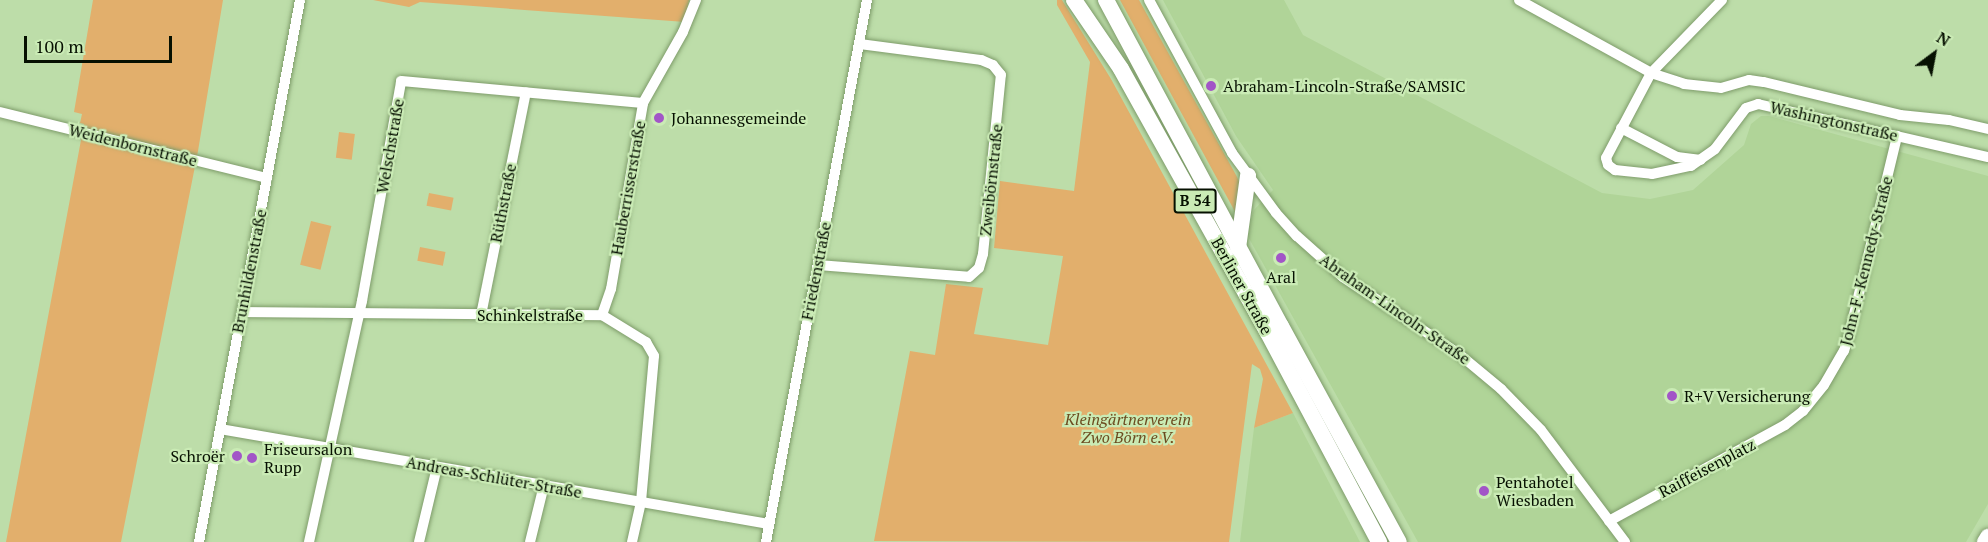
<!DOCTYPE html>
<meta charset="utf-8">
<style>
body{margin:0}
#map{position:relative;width:1988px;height:542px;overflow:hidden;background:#bddda9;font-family:"PT Serif",serif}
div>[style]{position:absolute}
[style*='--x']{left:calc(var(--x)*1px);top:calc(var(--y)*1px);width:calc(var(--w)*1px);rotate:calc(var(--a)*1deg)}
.built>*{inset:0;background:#b0d498}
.green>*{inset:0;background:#e2af6c;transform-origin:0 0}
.roads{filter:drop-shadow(0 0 2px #7e9c6a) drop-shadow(0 0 2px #7e9c6a)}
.minor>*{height:10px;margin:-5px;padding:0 5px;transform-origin:5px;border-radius:5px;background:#fff}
.primary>*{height:16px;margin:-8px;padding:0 8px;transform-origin:8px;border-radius:8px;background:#fff}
.trunk>*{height:16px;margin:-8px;padding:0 8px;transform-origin:8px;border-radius:8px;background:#fff}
.dots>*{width:16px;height:16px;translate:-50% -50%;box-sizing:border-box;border:3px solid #caebb5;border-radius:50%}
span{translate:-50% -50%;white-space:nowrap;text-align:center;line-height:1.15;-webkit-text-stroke:4.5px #caebb5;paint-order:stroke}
.shield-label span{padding:2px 4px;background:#caebb5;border:2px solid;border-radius:4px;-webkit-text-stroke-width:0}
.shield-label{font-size:15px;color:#061001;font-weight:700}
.poi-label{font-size:16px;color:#061001}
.left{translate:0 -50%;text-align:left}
.right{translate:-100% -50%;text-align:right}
.street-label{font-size:16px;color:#061001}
.park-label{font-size:16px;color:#6c4c20;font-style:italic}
.north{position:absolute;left:1904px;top:24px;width:60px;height:60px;-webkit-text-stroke:4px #caebb5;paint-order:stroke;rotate:32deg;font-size:16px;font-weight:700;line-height:24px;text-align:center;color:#061001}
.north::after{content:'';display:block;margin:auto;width:21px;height:27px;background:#061001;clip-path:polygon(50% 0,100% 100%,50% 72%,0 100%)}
.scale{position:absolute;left:24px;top:36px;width:148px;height:27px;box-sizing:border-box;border:3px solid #061001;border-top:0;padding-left:8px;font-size:18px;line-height:21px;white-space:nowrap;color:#061001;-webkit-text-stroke:4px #caebb5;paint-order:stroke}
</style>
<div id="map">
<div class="built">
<div style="clip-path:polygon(1163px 0,1284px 0,1303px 35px,1602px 193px,1650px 199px,1693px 190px,1744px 145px,1751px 124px,1761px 116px,1769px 116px,1988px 176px,1988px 504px,1966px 542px,1418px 542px,1246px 233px,1254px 210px,1273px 190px,1236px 136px)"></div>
<div style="clip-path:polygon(1293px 413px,1360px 542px,1240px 542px,1254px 428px)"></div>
</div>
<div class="green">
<div style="clip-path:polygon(93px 0,223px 0,198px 151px,121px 542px,6px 542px,84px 124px,80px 123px,82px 114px,74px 112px)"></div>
<div style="clip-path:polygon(373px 0,689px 0,685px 22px,420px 2px,409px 7px)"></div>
<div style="clip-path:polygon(1057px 0,1062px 0,1111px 79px,1293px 413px,1254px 428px,1263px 379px,1260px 369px,1252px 364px,1229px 542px,874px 541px,910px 351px,935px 355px,946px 284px,983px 288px,974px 334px,1048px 345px,1063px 256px,994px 248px,1000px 181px,1074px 191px,1090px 62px,1057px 5px)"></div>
<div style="clip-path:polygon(1120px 0,1139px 0,1236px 175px,1240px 183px,1239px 219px)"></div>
<div style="left:339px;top:132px;width:16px;height:26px;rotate:7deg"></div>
<div style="left:429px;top:193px;width:25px;height:13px;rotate:11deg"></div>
<div style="left:311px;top:221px;width:21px;height:45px;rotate:14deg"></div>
<div style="left:420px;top:247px;width:26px;height:14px;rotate:11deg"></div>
</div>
<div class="roads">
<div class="minor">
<div style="--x:1149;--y:0;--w:174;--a:61.5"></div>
<div style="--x:1232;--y:153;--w:74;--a:53.7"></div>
<div style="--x:1276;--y:213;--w:31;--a:48"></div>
<div style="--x:1297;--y:236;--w:62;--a:41.7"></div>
<div style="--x:1343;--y:277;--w:139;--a:33.6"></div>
<div style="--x:1459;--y:354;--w:55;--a:39.8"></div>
<div style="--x:1501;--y:389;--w:57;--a:45.7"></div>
<div style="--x:1541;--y:430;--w:140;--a:53.1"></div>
<div style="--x:1519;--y:0;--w:151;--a:28.9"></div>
<div style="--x:1651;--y:73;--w:35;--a:18"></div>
<div style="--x:1684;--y:84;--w:37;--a:6"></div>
<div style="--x:1721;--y:88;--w:29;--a:-16"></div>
<div style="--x:1749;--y:80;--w:15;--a:8"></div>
<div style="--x:1764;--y:82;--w:140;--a:13.6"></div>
<div style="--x:1900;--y:115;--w:49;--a:5.8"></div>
<div style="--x:1949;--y:120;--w:40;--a:13"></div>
<div style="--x:1722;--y:0;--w:102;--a:134.2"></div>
<div style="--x:1651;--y:73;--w:96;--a:117.9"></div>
<div style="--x:1606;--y:158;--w:7;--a:74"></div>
<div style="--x:1608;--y:165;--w:9;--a:36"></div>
<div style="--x:1615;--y:170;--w:37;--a:6"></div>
<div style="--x:1652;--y:174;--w:40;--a:-12"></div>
<div style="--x:1691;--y:166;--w:29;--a:-35"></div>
<div style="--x:1715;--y:149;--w:51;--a:-52.9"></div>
<div style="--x:1746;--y:108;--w:13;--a:-18"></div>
<div style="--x:1758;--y:104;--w:236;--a:13"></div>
<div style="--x:0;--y:112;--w:275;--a:13.9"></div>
<div style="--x:1621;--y:128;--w:63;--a:27.4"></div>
<div style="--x:1677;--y:157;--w:24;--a:7"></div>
<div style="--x:818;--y:265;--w:151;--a:4.5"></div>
<div style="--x:969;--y:277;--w:13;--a:-42"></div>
<div style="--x:979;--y:268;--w:15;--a:-74"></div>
<div style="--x:983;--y:254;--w:180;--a:-84.3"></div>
<div style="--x:1001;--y:75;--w:13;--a:-129"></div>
<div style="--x:993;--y:65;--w:13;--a:-157"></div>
<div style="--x:981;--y:60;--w:123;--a:-172.5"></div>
<div style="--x:242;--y:312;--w:360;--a:0.5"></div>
<div style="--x:602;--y:315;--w:52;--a:31.5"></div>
<div style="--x:646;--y:342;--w:16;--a:60"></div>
<div style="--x:654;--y:356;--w:147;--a:95.1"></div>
<div style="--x:641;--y:502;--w:41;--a:102.7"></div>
<div style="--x:481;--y:315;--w:227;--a:-78.6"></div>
<div style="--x:602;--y:315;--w:28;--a:-71"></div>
<div style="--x:611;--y:289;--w:189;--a:-80.2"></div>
<div style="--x:643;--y:103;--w:81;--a:-60.6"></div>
<div style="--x:683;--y:32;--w:35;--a:-68"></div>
<div style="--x:220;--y:429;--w:557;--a:9.82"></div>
<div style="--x:1609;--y:521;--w:200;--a:-28.6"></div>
<div style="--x:1785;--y:425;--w:23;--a:-38"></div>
<div style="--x:1803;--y:411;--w:33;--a:-51"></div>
<div style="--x:1824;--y:385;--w:39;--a:-60"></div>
<div style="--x:1844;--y:351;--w:17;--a:-73"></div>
<div style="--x:1849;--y:335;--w:205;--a:-76.4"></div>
<div style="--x:199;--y:542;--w:551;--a:-79.44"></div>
<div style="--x:309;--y:542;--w:247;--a:-77.6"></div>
<div style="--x:362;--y:301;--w:223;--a:-79.9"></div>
<div style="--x:401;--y:81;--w:243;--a:5.2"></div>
<div style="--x:419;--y:542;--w:77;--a:-76.5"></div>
<div style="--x:530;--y:542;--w:59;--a:-76.2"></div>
<div style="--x:766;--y:542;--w:551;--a:-79.44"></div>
</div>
<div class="primary">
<div style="--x:1074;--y:0;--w:83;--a:55.7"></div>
<div style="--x:1106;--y:0;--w:370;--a:61.8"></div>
<div style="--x:1238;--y:248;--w:73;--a:-82.1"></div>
<div style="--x:1985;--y:542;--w:6;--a:-59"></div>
</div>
<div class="trunk">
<div style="--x:1121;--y:69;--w:302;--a:60.9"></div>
<div style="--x:1268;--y:333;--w:237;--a:62"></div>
<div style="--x:1281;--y:326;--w:246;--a:61.4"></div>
</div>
</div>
<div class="dots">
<div style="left:1211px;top:86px;background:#a255c7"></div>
<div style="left:659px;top:118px;background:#a255c7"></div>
<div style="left:1281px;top:258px;background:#a255c7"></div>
<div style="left:1672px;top:396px;background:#a255c7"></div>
<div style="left:237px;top:456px;background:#a255c7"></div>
<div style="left:252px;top:458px;background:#a255c7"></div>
<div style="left:1484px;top:491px;background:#a255c7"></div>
</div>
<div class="shield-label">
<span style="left:1195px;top:201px">B 54</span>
</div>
<div class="poi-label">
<span class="left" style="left:1223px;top:86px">Abraham-Lincoln-Straße/SAMSIC</span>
<span class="left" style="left:671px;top:118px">Johannesgemeinde</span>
<span style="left:1281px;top:277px">Aral</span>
<span class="left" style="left:1684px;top:396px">R+V Versicherung</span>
<span class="left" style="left:264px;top:458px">Friseursalon<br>Rupp</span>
<span class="right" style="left:225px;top:456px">Schroër</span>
<span class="left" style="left:1496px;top:491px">Pentahotel<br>Wiesbaden</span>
</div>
<div class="street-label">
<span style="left:1834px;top:121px;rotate:13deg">Washingtonstraße</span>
<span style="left:133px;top:145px;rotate:14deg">Weidenbornstraße</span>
<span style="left:390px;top:146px;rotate:-80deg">Welschstraße</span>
<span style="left:991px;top:180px;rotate:-84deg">Zweibörnstraße</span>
<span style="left:628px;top:188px;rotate:-80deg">Hauberrisserstraße</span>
<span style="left:503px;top:203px;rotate:-79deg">Rüthstraße</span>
<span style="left:1866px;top:261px;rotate:-76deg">John-F.-Kennedy-Straße</span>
<span style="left:249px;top:271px;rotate:-79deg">Brunhildenstraße</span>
<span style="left:816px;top:271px;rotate:-79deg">Friedenstraße</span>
<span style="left:1242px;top:286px;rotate:61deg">Berliner Straße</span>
<span style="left:1395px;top:309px;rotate:35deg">Abraham-Lincoln-Straße</span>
<span style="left:530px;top:315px">Schinkelstraße</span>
<span style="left:1707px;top:468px;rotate:-28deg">Raiffeisenplatz</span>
<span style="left:494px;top:477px;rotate:10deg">Andreas-Schlüter-Straße</span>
</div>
<div class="park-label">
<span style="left:1128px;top:428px">Kleingärtnerverein<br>Zwo Börn e.V.</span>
</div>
<div class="north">N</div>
<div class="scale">100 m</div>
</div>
